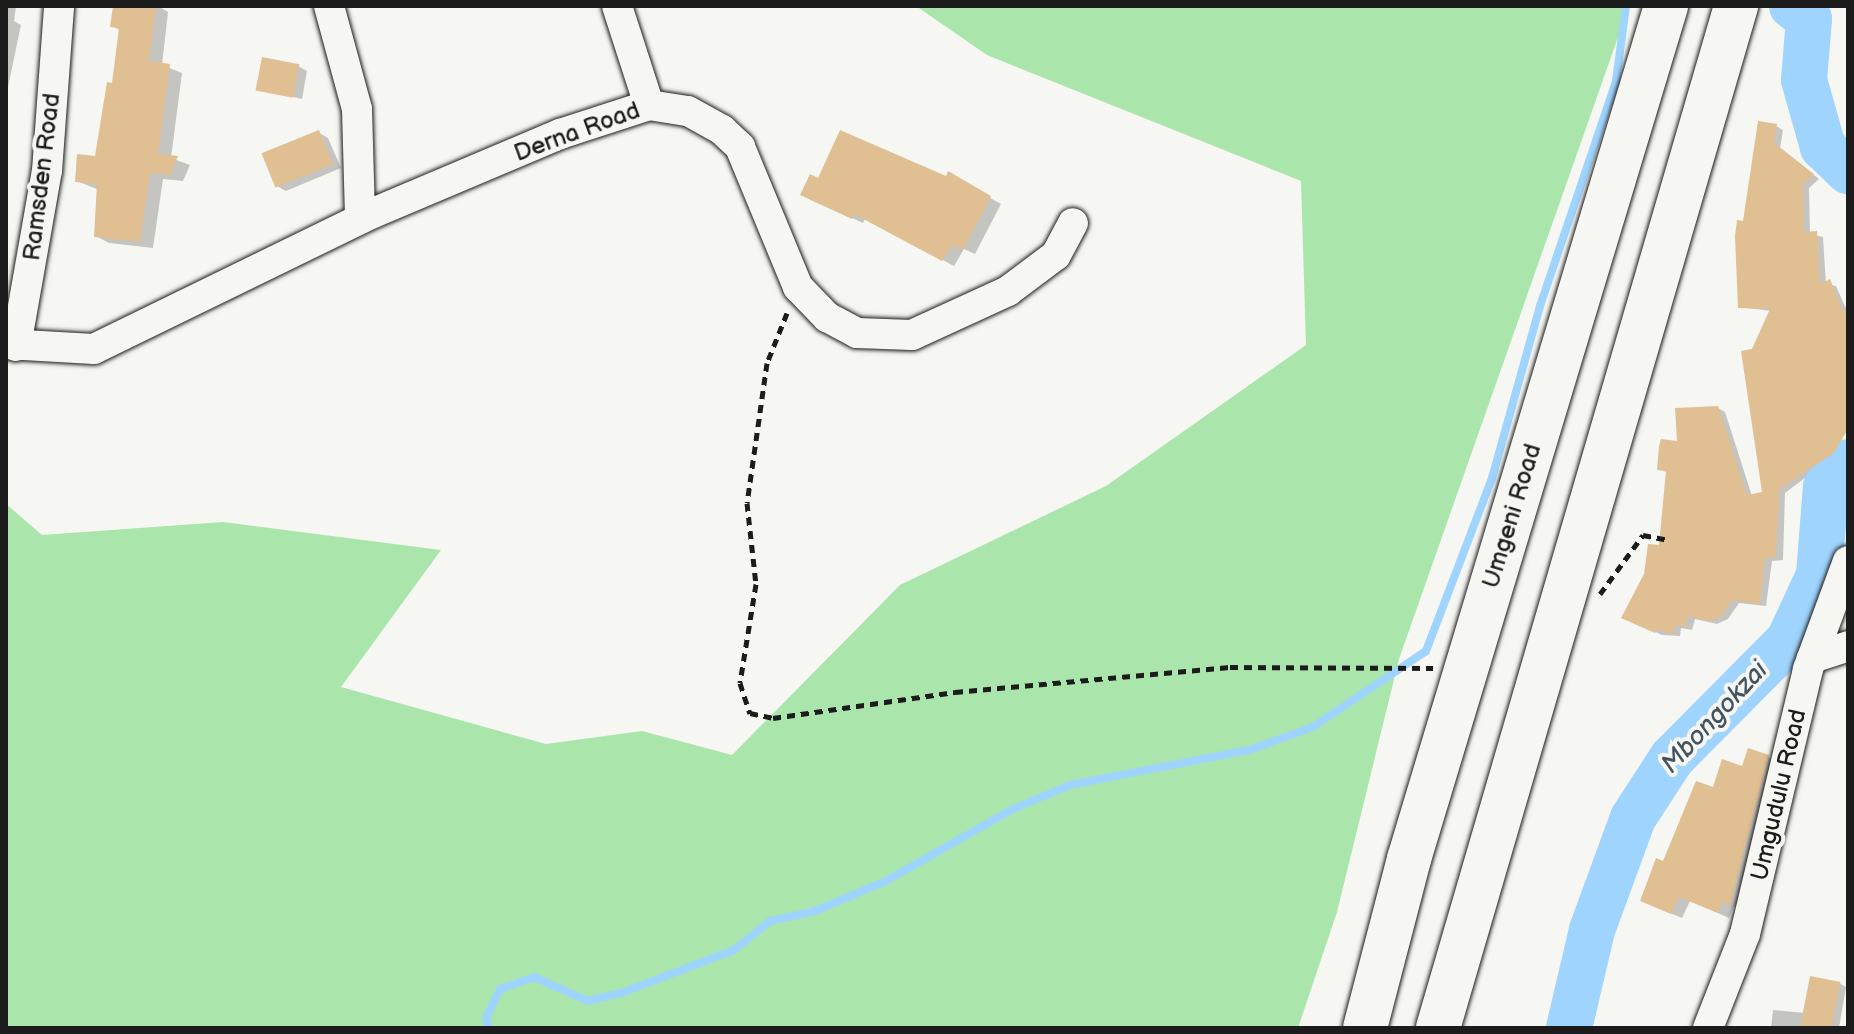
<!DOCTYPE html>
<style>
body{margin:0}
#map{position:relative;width:1854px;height:1034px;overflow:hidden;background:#f6f6f2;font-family:"Balsamiq Sans",sans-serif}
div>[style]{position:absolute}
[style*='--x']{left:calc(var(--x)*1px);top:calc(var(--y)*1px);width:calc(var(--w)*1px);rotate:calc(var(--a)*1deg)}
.green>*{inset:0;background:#aae6ac}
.shadow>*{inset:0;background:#0003}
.stream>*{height:8px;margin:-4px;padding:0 4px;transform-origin:4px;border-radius:4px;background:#9fd4fe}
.river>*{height:46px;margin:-23px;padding:0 23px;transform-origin:23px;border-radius:23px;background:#9fd4fe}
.building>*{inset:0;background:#e0bf92;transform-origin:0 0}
.path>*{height:5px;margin-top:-2.5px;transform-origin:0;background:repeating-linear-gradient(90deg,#1c1c1c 0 8px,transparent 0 14px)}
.roads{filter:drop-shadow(0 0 2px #1c1c1c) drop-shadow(0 0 2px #1c1c1c)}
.minor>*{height:30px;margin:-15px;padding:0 15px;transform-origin:15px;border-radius:15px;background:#f6f6f2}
.highway>*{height:44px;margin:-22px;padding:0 22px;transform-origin:22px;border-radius:22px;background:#f6f6f2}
span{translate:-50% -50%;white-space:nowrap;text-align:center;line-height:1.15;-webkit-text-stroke:8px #f6f6f2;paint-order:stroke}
.street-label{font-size:24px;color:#1c1c1c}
.water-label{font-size:26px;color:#435360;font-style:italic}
.frame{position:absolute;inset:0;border:8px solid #1c1c1c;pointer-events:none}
</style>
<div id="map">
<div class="green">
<div style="clip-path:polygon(916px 6px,1629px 6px,1399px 659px,1337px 912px,1298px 1028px,6px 1028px,6px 504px,42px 535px,223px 522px,441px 550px,341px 687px,546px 744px,642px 731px,732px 755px,900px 585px,1106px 486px,1306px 345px,1301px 181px,987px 55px)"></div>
</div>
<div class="shadow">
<div style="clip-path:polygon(6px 6px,16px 6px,14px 21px,21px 25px,8px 87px)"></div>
<div style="clip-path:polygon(115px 6px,158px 6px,168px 12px,162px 65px,182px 73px,171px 158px,190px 165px,183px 181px,163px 179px,153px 248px,109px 243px,96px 236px,99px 190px,77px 181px,97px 158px,114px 85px,121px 31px,113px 26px)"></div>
<div style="clip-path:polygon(298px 66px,307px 71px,302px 99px,258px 89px)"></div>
<div style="clip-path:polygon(1776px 126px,1783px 130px,1780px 148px,1819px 179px,1809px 188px,1810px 234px,1823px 237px,1826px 284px,1836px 286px,1848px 313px,1848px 417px,1835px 430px,1846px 447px,1785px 493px,1783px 560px,1772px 561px,1766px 606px,1739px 603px,1728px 619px,1717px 624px,1695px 619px,1692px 630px,1681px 628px,1680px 636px,1662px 635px,1631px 621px,1661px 547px,1668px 473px,1659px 469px,1718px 408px,1725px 412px,1752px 496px,1764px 494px,1753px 351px,1771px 311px,1740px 307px,1745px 223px)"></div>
<div style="clip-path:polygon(319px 133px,328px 138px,341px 168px,286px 191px,277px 186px)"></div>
<div style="clip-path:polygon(1848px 153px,1848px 167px,1843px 168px,1837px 156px)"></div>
<div style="clip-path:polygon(948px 174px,1001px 204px,975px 254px,964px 249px,954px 266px,865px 219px,863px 223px,813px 200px,819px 180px,947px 179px)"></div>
<div style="clip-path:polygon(1768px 757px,1778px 763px,1741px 910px,1734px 906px,1729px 918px,1690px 901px,1682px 918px,1653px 906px,1664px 864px,1714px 790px)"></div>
<div style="clip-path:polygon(1839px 983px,1846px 987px,1839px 1028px,1771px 1028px,1773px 1010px,1806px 1013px)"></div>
</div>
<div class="stream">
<div style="--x:489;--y:1028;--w:10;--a:-107"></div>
<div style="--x:486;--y:1018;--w:32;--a:-64"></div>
<div style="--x:500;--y:989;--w:36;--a:-19"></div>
<div style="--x:534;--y:977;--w:59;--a:24"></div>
<div style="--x:588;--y:1001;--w:37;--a:-14"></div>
<div style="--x:624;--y:992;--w:118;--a:-20.9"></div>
<div style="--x:734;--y:950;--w:46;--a:-38.9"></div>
<div style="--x:770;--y:921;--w:46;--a:-12.5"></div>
<div style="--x:815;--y:911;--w:77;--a:-22.9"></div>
<div style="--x:886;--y:881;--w:146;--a:-29.6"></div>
<div style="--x:1013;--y:809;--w:62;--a:-22.8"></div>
<div style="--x:1070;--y:785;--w:182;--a:-11.1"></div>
<div style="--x:1249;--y:750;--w:68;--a:-19.8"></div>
<div style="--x:1313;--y:727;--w:136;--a:-33.9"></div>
<div style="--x:1426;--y:651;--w:185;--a:-69.1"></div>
<div style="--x:1492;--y:478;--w:179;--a:-74.4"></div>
<div style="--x:1540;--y:306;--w:237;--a:-71.3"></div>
<div style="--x:1616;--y:81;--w:76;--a:-82.4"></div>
</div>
<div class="river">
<div style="--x:1792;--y:6;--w:21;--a:37"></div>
<div style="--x:1809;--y:19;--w:61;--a:94.7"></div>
<div style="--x:1804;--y:80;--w:70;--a:74.2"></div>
<div style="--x:1823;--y:147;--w:35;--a:44"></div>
<div style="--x:1569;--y:1028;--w:101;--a:-76.8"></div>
<div style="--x:1592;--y:930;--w:119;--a:-69.9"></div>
<div style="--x:1633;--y:818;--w:72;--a:-57"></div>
<div style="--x:1672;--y:758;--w:166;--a:-45.2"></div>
<div style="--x:1789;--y:640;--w:72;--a:-65.2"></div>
<div style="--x:1819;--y:575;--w:88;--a:-85.5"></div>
<div style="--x:1826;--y:487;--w:33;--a:-49"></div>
</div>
<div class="building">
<div style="clip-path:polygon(113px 6px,156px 6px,149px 61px,170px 64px,158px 154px,178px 156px,170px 175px,150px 173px,140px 242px,94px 237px,97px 184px,75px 182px,77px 154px,95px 156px,107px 82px,112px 83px,119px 28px,110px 27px)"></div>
<div style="left:262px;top:57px;width:38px;height:34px;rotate:11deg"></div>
<div style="clip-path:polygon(1758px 121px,1777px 124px,1774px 143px,1814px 174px,1803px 184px,1804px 232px,1817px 231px,1820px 284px,1830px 279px,1843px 312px,1848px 310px,1848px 429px,1834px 453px,1779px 489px,1776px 557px,1765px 558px,1760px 604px,1732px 600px,1722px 616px,1709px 621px,1688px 616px,1685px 627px,1675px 625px,1673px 634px,1657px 629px,1655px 633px,1621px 618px,1644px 574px,1648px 544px,1659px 545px,1666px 471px,1657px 470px,1659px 446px,1661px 439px,1677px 441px,1675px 408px,1718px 406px,1747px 495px,1762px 492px,1741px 351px,1752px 349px,1770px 309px,1738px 308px,1735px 236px,1737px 220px,1743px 221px)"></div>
<div style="left:319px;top:130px;width:37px;height:62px;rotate:68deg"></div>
<div style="clip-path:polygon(840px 130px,946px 176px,948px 171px,991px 196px,963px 250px,953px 245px,942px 261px,854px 214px,852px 219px,800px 195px,810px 174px,818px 178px)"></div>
<div style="clip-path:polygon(1748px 748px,1769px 755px,1730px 905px,1723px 902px,1718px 913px,1679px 897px,1671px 914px,1640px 901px,1656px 858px,1663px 861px,1696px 781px,1713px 787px,1722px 759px,1742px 766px)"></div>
<div style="left:1810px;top:976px;width:31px;height:53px;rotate:11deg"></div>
</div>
<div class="path">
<div style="--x:787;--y:313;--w:54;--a:111.8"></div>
<div style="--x:767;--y:363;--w:141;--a:98.1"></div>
<div style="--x:747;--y:503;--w:81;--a:83.7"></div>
<div style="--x:756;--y:584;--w:100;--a:99.2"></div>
<div style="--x:740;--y:683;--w:32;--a:72"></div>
<div style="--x:750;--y:713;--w:24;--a:12"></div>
<div style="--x:773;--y:718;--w:184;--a:-8.1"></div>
<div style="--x:955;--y:692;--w:276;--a:-5.2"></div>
<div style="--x:1230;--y:667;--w:203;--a:0.3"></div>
<div style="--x:1600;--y:594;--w:73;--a:-53.9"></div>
<div style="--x:1643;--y:535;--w:25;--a:11"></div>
</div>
<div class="roads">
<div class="minor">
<div style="--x:329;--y:6;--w:107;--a:74.8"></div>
<div style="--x:357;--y:109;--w:110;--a:88.4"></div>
<div style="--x:617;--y:6;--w:104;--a:72.1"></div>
<div style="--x:6;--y:344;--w:88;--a:3.3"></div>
<div style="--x:94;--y:349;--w:310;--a:-26"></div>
<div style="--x:373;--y:213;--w:203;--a:-22.9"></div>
<div style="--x:560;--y:134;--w:94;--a:-18"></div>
<div style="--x:649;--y:105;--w:39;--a:9"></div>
<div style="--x:688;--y:111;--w:39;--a:29"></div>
<div style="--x:722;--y:130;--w:25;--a:43"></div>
<div style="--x:740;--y:147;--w:152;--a:67.5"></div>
<div style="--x:798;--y:287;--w:42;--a:46"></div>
<div style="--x:827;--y:317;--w:34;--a:28"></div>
<div style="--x:857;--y:333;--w:55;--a:2.1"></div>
<div style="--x:912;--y:335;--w:106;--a:-24.6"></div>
<div style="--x:1008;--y:291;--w:60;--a:-36.9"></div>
<div style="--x:1056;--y:255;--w:36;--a:-62"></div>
<div style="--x:16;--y:346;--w:178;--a:-80"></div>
<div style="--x:47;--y:171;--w:165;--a:-85.8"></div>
<div style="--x:1812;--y:658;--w:38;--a:-18"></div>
<div style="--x:1708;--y:1028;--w:101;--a:-68.5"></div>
<div style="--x:1745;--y:934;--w:272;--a:-76.6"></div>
<div style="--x:1808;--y:669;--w:115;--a:-69.7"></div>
</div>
<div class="highway">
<div style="--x:1365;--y:1028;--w:175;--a:-75.4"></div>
<div style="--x:1409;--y:859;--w:891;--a:-73.23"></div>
<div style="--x:1438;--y:1028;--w:1065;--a:-73.74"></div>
</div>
</div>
<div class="street-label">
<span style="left:577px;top:132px;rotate:-20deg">Derna Road</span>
<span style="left:42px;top:177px;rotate:-83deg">Ramsden Road</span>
<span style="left:1512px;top:516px;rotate:-73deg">Umgeni Road</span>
<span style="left:1779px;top:795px;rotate:-77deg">Umgudulu Road</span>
</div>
<div class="water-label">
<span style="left:1715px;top:718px;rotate:-47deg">Mbongokzai</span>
</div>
<div class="frame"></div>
</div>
